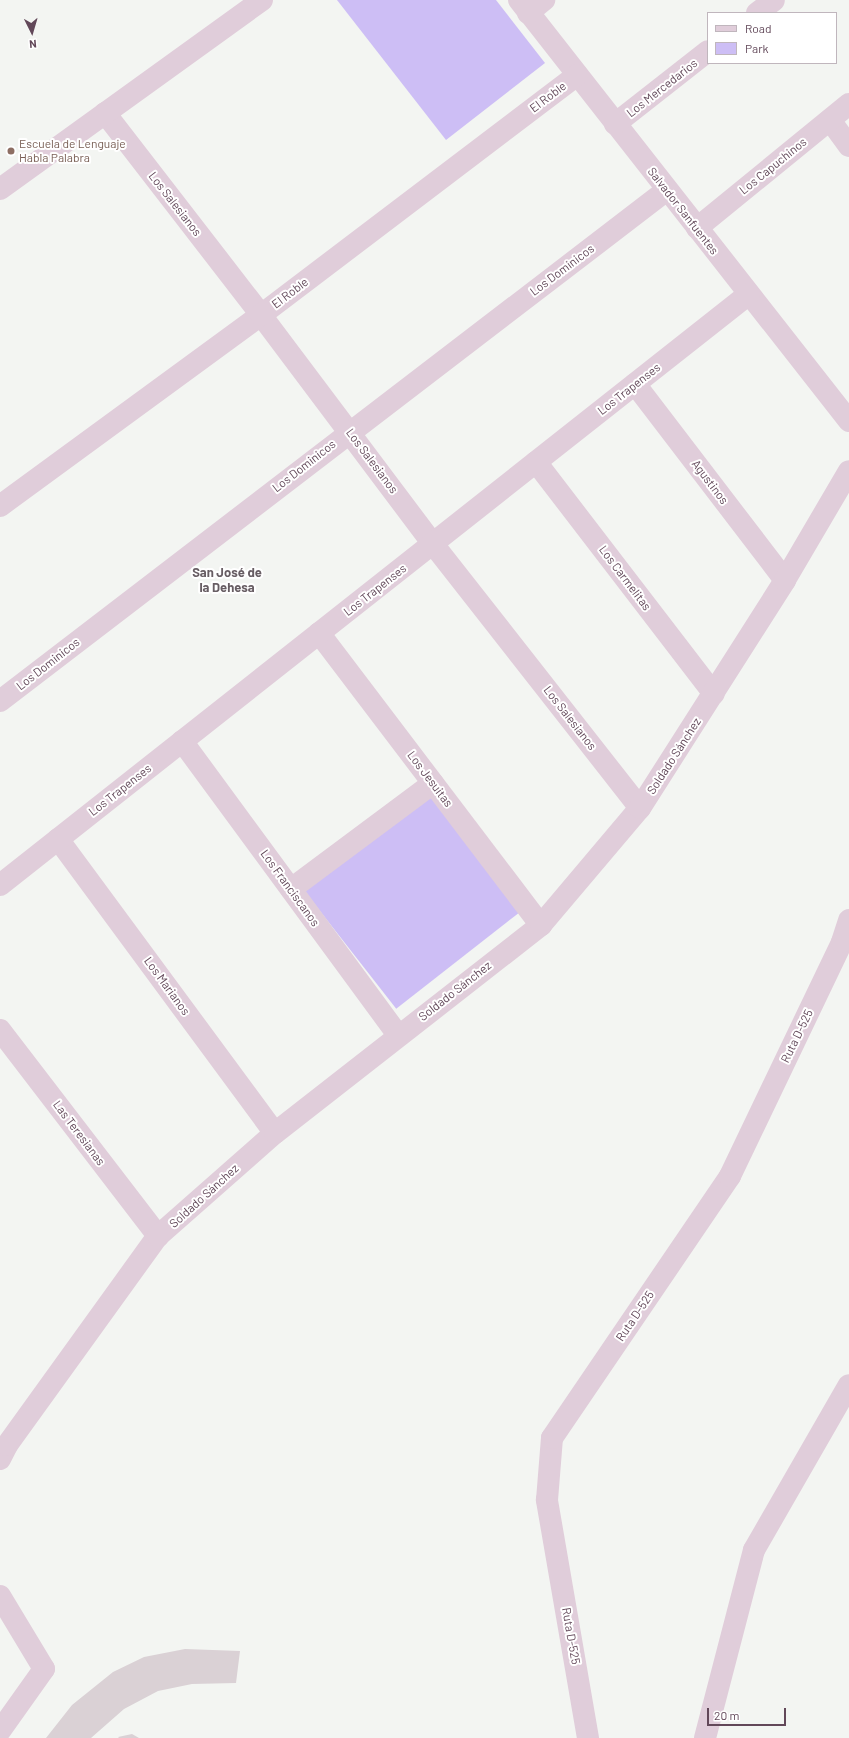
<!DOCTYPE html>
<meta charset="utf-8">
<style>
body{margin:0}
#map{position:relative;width:849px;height:1738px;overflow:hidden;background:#f3f5f2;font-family:Barlow,sans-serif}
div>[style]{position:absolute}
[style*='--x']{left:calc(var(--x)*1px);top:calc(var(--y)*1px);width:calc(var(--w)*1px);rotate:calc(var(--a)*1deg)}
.green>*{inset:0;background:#cdbef5;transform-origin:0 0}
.building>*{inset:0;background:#dad1d5}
.minor>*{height:22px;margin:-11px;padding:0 11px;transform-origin:11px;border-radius:11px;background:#e0cdda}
.dots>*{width:11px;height:11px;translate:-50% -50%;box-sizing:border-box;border:2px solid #fff;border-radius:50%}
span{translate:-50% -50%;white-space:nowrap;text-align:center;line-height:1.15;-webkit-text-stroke:4px #fff;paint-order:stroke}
.street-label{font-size:12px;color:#624859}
.education-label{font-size:12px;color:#785e54}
.left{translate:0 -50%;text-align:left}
.neighbourhood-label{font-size:13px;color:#685e64;font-weight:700}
.legend{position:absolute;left:707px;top:12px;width:130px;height:52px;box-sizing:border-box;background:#fff;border:1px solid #c0b6bd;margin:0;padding:5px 7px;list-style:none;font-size:12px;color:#624859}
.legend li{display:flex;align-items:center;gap:8px;height:20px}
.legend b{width:20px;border:1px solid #c0b6bd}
.north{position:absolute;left:12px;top:12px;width:40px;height:40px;-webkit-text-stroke:3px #fff;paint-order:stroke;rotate:175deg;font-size:11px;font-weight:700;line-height:16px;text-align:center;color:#624859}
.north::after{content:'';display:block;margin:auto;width:14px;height:18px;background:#624859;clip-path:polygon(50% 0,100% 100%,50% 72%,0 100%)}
.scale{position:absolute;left:707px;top:1708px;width:79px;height:18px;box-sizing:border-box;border:2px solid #624859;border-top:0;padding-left:5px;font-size:12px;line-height:14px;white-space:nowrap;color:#624859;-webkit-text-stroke:3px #fff;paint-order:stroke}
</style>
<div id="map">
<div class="green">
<div style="clip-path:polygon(337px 0,496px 0,545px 63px,446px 140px)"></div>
<div style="left:429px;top:794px;width:149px;height:158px;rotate:52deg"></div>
</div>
<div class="building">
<div style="clip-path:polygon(185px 1649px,240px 1651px,236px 1683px,192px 1684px,158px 1691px,124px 1709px,91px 1738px,46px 1738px,72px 1705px,113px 1672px,144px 1657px)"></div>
<div style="clip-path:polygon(132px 1734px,139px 1738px,119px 1738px,118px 1737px)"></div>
</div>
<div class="minor">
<div style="--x:519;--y:0;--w:535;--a:51.91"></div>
<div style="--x:528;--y:13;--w:21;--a:-39"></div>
<div style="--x:757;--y:13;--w:21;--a:-37"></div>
<div style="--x:105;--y:113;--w:255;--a:52.3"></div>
<div style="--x:261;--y:315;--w:286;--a:53.1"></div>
<div style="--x:433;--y:544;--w:335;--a:51.9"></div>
<div style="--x:830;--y:120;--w:32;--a:54"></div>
<div style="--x:615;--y:124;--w:118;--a:-38.1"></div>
<div style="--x:0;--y:189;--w:323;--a:-35.8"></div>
<div style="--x:697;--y:228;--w:196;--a:-39.2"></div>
<div style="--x:635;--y:384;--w:247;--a:52.6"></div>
<div style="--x:536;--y:462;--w:292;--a:52.5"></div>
<div style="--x:0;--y:506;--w:323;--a:-36.2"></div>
<div style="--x:261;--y:315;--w:397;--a:-37.2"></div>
<div style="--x:319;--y:633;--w:367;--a:52.8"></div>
<div style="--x:0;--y:701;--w:840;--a:-37.46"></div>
<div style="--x:182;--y:741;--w:365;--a:53.7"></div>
<div style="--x:58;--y:839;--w:365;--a:53.6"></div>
<div style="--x:0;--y:885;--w:954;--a:-38.28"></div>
<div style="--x:291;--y:889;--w:177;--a:-36.7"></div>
<div style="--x:0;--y:1030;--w:260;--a:52.5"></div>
<div style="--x:0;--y:1459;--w:16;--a:-63"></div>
<div style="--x:7;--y:1445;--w:258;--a:-54.2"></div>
<div style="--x:158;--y:1236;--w:156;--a:-41.4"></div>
<div style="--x:275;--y:1133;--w:338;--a:-38"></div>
<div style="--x:541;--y:925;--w:153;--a:-49.8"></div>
<div style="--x:640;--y:808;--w:270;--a:-57.5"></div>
<div style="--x:785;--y:580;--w:126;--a:-59.6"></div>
<div style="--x:0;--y:1596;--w:85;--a:58.9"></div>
<div style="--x:44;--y:1669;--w:76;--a:125.4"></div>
<div style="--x:588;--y:1738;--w:242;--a:-99.8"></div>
<div style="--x:547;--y:1500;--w:62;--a:-85.4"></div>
<div style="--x:552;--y:1438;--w:317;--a:-55.8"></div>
<div style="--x:730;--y:1176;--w:259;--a:-64.4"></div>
<div style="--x:842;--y:942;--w:23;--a:-72"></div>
<div style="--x:705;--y:1738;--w:194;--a:-75.4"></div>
<div style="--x:754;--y:1550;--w:190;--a:-60.1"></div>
</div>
<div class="dots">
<div style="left:11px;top:151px;background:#8d6e63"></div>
</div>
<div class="street-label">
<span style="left:662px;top:88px;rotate:-38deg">Los Mercedarios</span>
<span style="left:548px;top:97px;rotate:-37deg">El Roble</span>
<span style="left:773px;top:166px;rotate:-39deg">Los Capuchinos</span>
<span style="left:175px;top:204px;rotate:52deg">Los Salesianos</span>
<span style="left:683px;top:211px;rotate:52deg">Salvador Sanfuentes</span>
<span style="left:562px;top:270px;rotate:-37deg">Los Dominicos</span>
<span style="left:290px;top:293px;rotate:-37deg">El Roble</span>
<span style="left:629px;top:389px;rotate:-38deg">Los Trapenses</span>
<span style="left:372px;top:461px;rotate:53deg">Los Salesianos</span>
<span style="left:304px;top:466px;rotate:-38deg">Los Dominicos</span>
<span style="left:710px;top:482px;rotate:53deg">Agustinos</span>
<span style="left:625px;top:578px;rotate:53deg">Los Carmelitas</span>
<span style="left:375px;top:590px;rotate:-38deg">Los Trapenses</span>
<span style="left:48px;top:664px;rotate:-38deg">Los Dominicos</span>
<span style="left:570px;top:718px;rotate:52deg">Los Salesianos</span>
<span style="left:674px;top:756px;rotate:-57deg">Soldado Sánchez</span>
<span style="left:430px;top:779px;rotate:53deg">Los Jesuitas</span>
<span style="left:120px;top:790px;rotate:-38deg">Los Trapenses</span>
<span style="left:290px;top:888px;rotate:54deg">Los Franciscanos</span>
<span style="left:167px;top:986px;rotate:54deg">Los Marianos</span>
<span style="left:455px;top:991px;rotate:-38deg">Soldado Sánchez</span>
<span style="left:797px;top:1036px;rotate:-64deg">Ruta D-525</span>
<span style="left:79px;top:1133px;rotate:53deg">Las Teresianas</span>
<span style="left:204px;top:1196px;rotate:-42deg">Soldado Sánchez</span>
<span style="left:635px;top:1316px;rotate:-56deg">Ruta D-525</span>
<span style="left:571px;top:1636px;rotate:80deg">Ruta D-525</span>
</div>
<div class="education-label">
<span class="left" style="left:19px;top:151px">Escuela de Lenguaje<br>Habla Palabra</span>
</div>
<div class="neighbourhood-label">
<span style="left:227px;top:580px">San José de<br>la Dehesa</span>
</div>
<ul class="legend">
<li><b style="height:5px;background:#e0cdda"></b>Road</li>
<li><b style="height:11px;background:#cdbef5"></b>Park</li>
</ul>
<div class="north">N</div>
<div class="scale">20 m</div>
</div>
